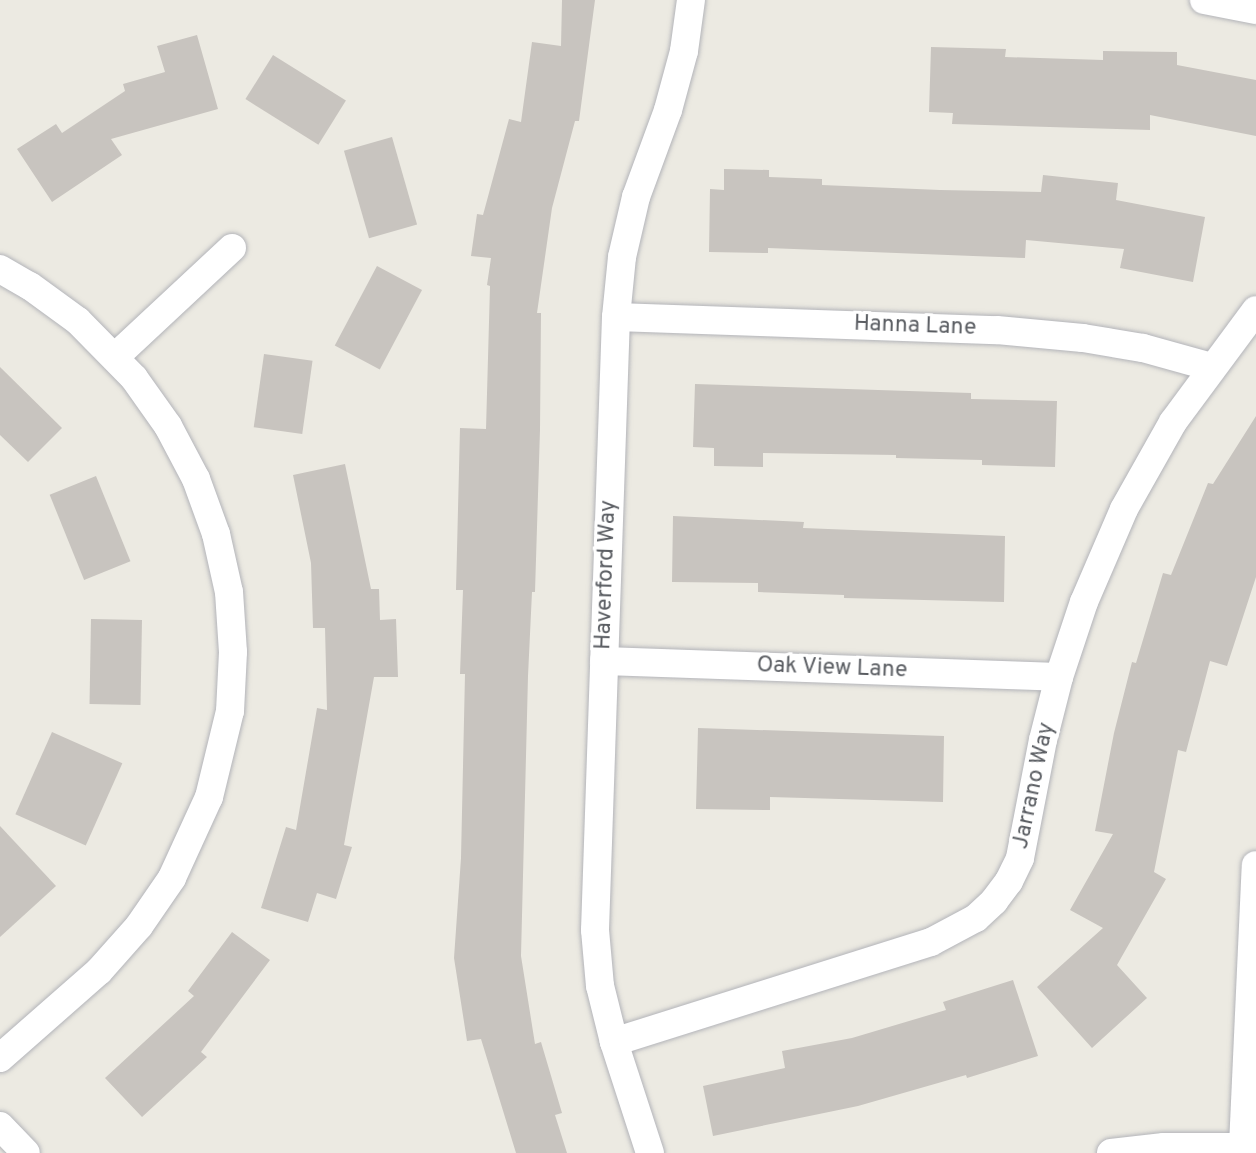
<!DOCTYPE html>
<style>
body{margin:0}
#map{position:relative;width:1256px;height:1153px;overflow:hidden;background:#eceae2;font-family:Overpass,sans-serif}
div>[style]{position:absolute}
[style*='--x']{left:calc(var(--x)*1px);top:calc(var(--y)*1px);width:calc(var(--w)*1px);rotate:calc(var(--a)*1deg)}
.building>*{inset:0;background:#c8c4bf;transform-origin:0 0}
.roads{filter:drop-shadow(0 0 2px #b3b4b9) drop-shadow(0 0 2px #b3b4b9)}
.minor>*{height:28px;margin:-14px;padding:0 14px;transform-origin:14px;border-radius:14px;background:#fff}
span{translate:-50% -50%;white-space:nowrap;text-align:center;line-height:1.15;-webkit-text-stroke:6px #fff;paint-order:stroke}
.street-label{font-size:23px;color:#5a5d62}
</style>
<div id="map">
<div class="building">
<div style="clip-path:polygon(562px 0,595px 0,579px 121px,575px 121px,552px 208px,537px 313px,541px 313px,540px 430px,535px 592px,532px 592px,528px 676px,521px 956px,535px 1044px,541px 1042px,562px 1113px,555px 1115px,567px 1153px,516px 1153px,481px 1039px,467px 1041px,454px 958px,461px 858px,465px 674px,460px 674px,463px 590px,456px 590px,460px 428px,486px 429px,490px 286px,487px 285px,491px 258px,471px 256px,477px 214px,483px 215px,509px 119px,521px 122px,532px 42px,561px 46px)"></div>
<div style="clip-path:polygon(197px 35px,218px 109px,111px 139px,122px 155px,52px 202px,17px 149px,56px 124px,62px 133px,125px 91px,123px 84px,165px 72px,157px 46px)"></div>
<div style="clip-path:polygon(931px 47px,1006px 49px,1005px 57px,1103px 60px,1103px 51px,1177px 52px,1177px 65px,1256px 80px,1256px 136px,1150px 115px,1150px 130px,952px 124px,953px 113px,929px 112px)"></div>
<div style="left:273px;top:55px;width:86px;height:52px;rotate:32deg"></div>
<div style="left:392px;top:137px;width:91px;height:50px;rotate:74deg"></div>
<div style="clip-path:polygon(724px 169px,769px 170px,769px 177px,822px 179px,822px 185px,940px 190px,1041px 192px,1043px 175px,1118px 183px,1116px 200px,1205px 217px,1193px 282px,1120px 268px,1124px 249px,1026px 240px,1025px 258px,768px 248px,768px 253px,709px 252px,710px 189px,724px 190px)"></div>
<div style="left:377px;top:266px;width:51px;height:90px;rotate:28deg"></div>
<div style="left:264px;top:354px;width:49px;height:74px;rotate:8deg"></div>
<div style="clip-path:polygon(0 367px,62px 428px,28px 462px,0 435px)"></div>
<div style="clip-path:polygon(695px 384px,971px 393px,971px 399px,1057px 401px,1055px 467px,982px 465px,982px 460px,896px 458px,896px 455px,763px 453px,763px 467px,714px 466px,714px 448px,693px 447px)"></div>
<div style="clip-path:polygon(1256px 416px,1256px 577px,1227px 666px,1210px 661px,1186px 752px,1178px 750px,1154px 872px,1166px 879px,1117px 965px,1147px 998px,1092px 1048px,1037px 987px,1103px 928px,1070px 910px,1113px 834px,1095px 831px,1114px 733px,1132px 662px,1136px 663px,1163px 573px,1171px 575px,1208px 483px,1213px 484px)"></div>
<div style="clip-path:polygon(345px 464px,371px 589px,379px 589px,380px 620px,396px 619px,398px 677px,374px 677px,344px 845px,352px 847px,336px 899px,317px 893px,308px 922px,261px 908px,286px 827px,296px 830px,317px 708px,327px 710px,325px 628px,313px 628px,311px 563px,293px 475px)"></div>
<div style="left:96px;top:476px;width:92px;height:50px;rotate:68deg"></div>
<div style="clip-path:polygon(673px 516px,804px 522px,803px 528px,1005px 536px,1004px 602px,844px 598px,844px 595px,758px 592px,758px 583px,672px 582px)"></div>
<div style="left:91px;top:619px;width:51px;height:85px;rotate:1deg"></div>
<div style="clip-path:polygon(698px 728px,944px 736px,943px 802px,770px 797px,770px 810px,696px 809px)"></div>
<div style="left:52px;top:732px;width:77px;height:90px;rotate:24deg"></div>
<div style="clip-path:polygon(0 826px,56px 886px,0 937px)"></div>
<div style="clip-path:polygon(232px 932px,270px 960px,201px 1052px,207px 1057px,142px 1117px,105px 1078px,194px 996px,188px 991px)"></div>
<div style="clip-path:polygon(1013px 980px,1038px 1056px,967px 1078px,966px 1075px,858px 1106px,713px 1136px,703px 1086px,785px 1068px,782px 1051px,852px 1038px,946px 1010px,943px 1002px)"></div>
</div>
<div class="roads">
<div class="minor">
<div style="--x:1204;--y:0;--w:53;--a:10.9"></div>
<div style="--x:0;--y:269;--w:34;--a:30"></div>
<div style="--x:30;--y:286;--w:59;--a:36.1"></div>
<div style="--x:78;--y:321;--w:80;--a:45.5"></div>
<div style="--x:134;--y:378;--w:59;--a:54.7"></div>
<div style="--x:168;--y:426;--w:60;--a:62.2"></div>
<div style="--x:196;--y:479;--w:59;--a:70"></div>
<div style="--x:216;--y:534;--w:59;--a:77.4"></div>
<div style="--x:229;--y:592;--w:60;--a:86.2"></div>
<div style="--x:233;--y:652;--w:59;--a:92.9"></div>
<div style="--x:230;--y:711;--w:89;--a:103.7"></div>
<div style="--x:209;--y:797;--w:89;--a:114.6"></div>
<div style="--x:172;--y:878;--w:58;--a:124.5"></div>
<div style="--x:139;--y:926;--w:60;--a:131.6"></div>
<div style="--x:99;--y:971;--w:132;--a:138.7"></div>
<div style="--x:616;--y:317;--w:381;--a:2"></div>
<div style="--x:997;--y:330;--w:86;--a:5.3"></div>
<div style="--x:1083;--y:338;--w:61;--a:9.5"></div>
<div style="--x:1143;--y:348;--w:71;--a:15.6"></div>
<div style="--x:115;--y:357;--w:160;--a:-43"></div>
<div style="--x:604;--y:661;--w:455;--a:2"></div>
<div style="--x:614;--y:1042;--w:332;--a:-17.5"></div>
<div style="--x:931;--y:942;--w:51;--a:-28.1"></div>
<div style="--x:976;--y:918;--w:25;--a:-43"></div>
<div style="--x:994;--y:901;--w:25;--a:-53"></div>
<div style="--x:1009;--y:881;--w:25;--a:-64"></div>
<div style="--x:1020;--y:858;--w:120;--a:-79"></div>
<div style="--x:1043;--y:740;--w:65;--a:-75.7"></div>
<div style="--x:1059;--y:677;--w:79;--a:-71.6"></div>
<div style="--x:1084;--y:602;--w:101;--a:-66.7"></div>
<div style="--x:1124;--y:509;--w:100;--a:-60.6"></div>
<div style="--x:1173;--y:422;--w:139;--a:-53.5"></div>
<div style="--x:0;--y:1126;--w:37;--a:46"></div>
<div style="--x:1243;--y:1146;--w:281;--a:-87.4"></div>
<div style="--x:650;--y:1153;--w:117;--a:-108"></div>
<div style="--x:614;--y:1042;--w:58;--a:-104"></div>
<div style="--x:600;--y:986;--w:56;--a:-95.1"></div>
<div style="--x:595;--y:930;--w:613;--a:-88.04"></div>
<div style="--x:616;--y:317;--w:60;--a:-84.3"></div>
<div style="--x:622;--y:257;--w:62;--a:-76.9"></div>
<div style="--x:636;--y:197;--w:93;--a:-69.8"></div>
<div style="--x:668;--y:110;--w:61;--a:-74.8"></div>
<div style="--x:684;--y:51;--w:51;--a:-82.2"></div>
<div style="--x:1111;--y:1153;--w:53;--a:-6.5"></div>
<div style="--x:1164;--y:1147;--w:92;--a:0"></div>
</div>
</div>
<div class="street-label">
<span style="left:915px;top:327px;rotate:2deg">Hanna Lane</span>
<span style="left:607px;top:575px;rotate:-88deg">Haverford Way</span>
<span style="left:832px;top:669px;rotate:2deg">Oak View Lane</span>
<span style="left:1035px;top:786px;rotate:-78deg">Jarrano Way</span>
</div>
</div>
